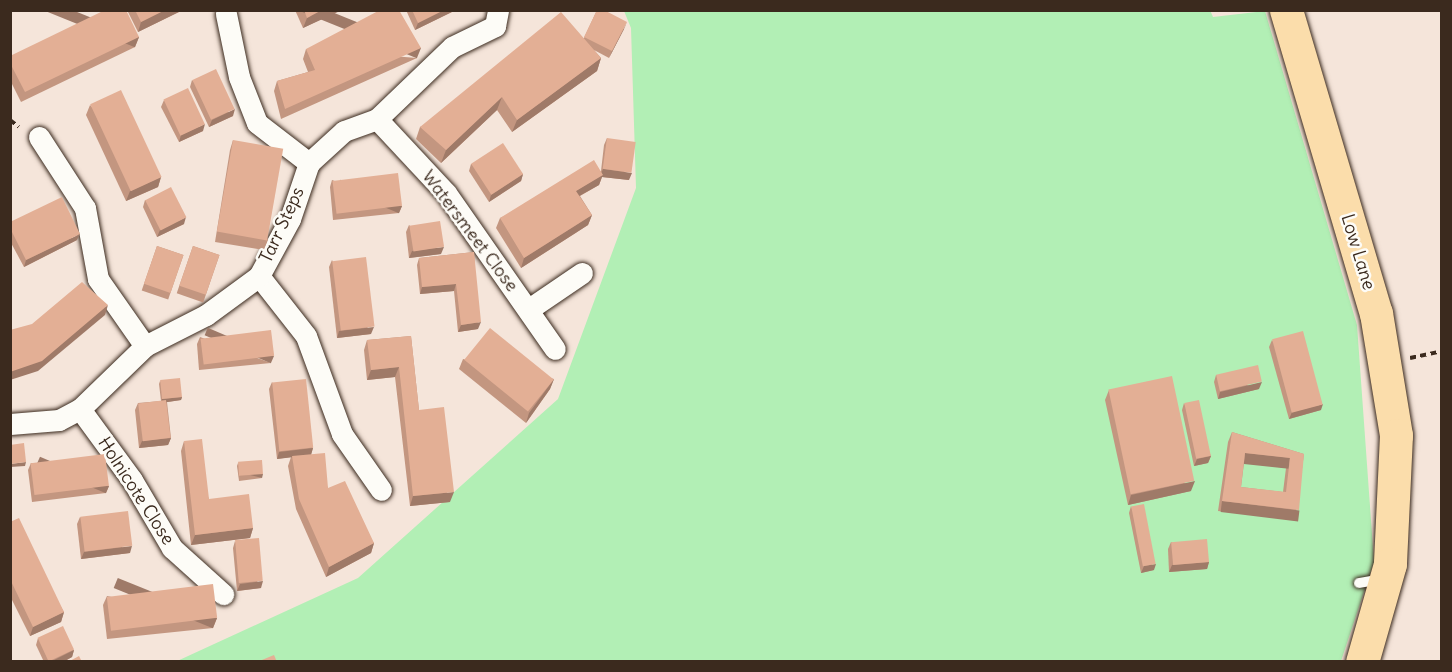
<!DOCTYPE html>
<style>
body{margin:0}
#map{position:relative;width:1452px;height:672px;overflow:hidden;background:#f5e5da;font-family:Delius,sans-serif}
div>[style]{position:absolute}
[style*='--x']{left:calc(var(--x)*1px);top:calc(var(--y)*1px);width:calc(var(--w)*1px);rotate:calc(var(--a)*1deg)}
.green>*{inset:0;background:#b2efb5}
.path>*{height:4px;margin-top:-2px;transform-origin:0;background:repeating-linear-gradient(90deg,#3b2a1e 0 6px,transparent 0 10.5px)}
.roads{filter:drop-shadow(0 0 2px #3b2a1e) drop-shadow(0 0 2px #3b2a1e)}
.service>*{height:10px;margin:-5px;padding:0 5px;transform-origin:5px;border-radius:5px;background:#fdfcf7}
.minor>*{height:21px;margin:-10.5px;padding:0 10.5px;transform-origin:10.5px;border-radius:10.5px;background:#fdfcf7}
.primary>*{height:33px;margin:-16.5px;padding:0 16.5px;transform-origin:16.5px;border-radius:16.5px;background:#fbddab}
.wall>*{inset:0;background:#c39680;transform-origin:0 0}
.shaded-wall>*{inset:0;background:#9f7a68;transform-origin:0 0}
.building>*{inset:0;background:#e3af95;transform-origin:0 0}
span{translate:-50% -50%;white-space:nowrap;text-align:center;line-height:1.15;-webkit-text-stroke:5px #fdfcf7;paint-order:stroke}
.street-label{font-size:18px;color:#3b2a1e}
.frame{position:absolute;inset:0;border:12px solid #3b2a1e;pointer-events:none}
</style>
<div id="map">
<div class="green">
<div style="clip-path:polygon(1210px 10px,1213px 17px,1265px 11px,1357px 325px,1374px 562px,1341px 661px,175px 662px,358px 578px,558px 399px,636px 188px,631px 28px,624px 11px)"></div>
</div>
<div class="path">
<div style="--x:10;--y:120;--w:11;--a:38"></div>
<div style="--x:1410;--y:358;--w:33;--a:-12"></div>
</div>
<div class="roads">
<div class="service">
<div style="--x:1359;--y:583;--w:22;--a:-10"></div>
</div>
<div class="minor">
<div style="--x:226;--y:14;--w:64;--a:78.3"></div>
<div style="--x:239;--y:77;--w:49;--a:68.6"></div>
<div style="--x:257;--y:123;--w:66;--a:37.6"></div>
<div style="--x:377;--y:119;--w:101;--a:47"></div>
<div style="--x:446;--y:193;--w:190;--a:55.1"></div>
<div style="--x:39;--y:137;--w:85;--a:57.1"></div>
<div style="--x:85;--y:208;--w:72;--a:79.6"></div>
<div style="--x:98;--y:279;--w:82;--a:55"></div>
<div style="--x:259;--y:276;--w:76;--a:51.9"></div>
<div style="--x:306;--y:336;--w:104;--a:69.8"></div>
<div style="--x:342;--y:434;--w:68;--a:55.1"></div>
<div style="--x:529;--y:309;--w:64;--a:-34.2"></div>
<div style="--x:80;--y:409;--w:88;--a:53.8"></div>
<div style="--x:132;--y:480;--w:79;--a:59.5"></div>
<div style="--x:172;--y:548;--w:69;--a:42"></div>
<div style="--x:10;--y:424;--w:49;--a:-4.7"></div>
<div style="--x:59;--y:420;--w:24;--a:-28"></div>
<div style="--x:80;--y:409;--w:91;--a:-44.1"></div>
<div style="--x:145;--y:346;--w:68;--a:-26.9"></div>
<div style="--x:206;--y:315;--w:66;--a:-36.3"></div>
<div style="--x:259;--y:276;--w:65;--a:-61.5"></div>
<div style="--x:290;--y:219;--w:59;--a:-71.3"></div>
<div style="--x:309;--y:163;--w:47;--a:-42.4"></div>
<div style="--x:344;--y:131;--w:35;--a:-20"></div>
<div style="--x:377;--y:119;--w:104;--a:-43.8"></div>
<div style="--x:452;--y:47;--w:48;--a:-26"></div>
<div style="--x:495;--y:26;--w:16;--a:-79"></div>
</div>
<div class="primary">
<div style="--x:1286;--y:10;--w:316;--a:73.5"></div>
<div style="--x:1376;--y:313;--w:124;--a:80.7"></div>
<div style="--x:1396;--y:435;--w:129;--a:92.7"></div>
<div style="--x:1390;--y:564;--w:102;--a:105.9"></div>
</div>
</div>
<div class="wall">
<div style="clip-path:polygon(127px 10px,183px 10px,138px 32px)"></div>
<div style="clip-path:polygon(295px 10px,340px 10px,303px 28px)"></div>
<div style="clip-path:polygon(406px 10px,456px 10px,415px 30px)"></div>
<div style="clip-path:polygon(597px 10px,624px 29px,609px 58px,594px 50px,601px 58px,597px 71px,512px 132px,497px 110px,441px 163px,416px 139px,420px 127px,584px 38px)"></div>
<div style="clip-path:polygon(139px 37px,135px 47px,21px 102px,10px 80px,10px 56px)"></div>
<div style="clip-path:polygon(306px 49px,417px 58px,281px 119px,274px 91px,277px 81px,308px 72px,303px 59px)"></div>
<div style="clip-path:polygon(192px 80px,233px 116px,209px 127px,190px 87px)"></div>
<div style="clip-path:polygon(164px 100px,203px 131px,179px 142px,161px 107px)"></div>
<div style="clip-path:polygon(90px 105px,161px 177px,158px 187px,126px 201px,86px 115px)"></div>
<div style="clip-path:polygon(607px 138px,629px 180px,602px 177px,599px 185px,580px 196px,592px 215px,588px 225px,521px 268px,496px 228px,500px 218px,601px 171px,604px 145px)"></div>
<div style="clip-path:polygon(233px 140px,268px 240px,264px 250px,215px 242px,230px 150px)"></div>
<div style="clip-path:polygon(471px 164px,523px 174px,521px 181px,489px 202px,469px 171px)"></div>
<div style="clip-path:polygon(332px 180px,402px 206px,399px 213px,333px 220px,330px 187px)"></div>
<div style="clip-path:polygon(145px 200px,184px 224px,157px 237px,143px 207px)"></div>
<div style="clip-path:polygon(10px 222px,77px 240px,24px 267px,10px 241px)"></div>
<div style="clip-path:polygon(409px 225px,441px 254px,409px 258px,406px 232px)"></div>
<div style="left:157px;top:246px;width:28px;height:47px;rotate:19deg"></div>
<div style="left:193px;top:246px;width:28px;height:50px;rotate:19deg"></div>
<div style="clip-path:polygon(474px 252px,478px 329px,458px 332px,454px 291px,420px 294px,417px 265px,419px 258px)"></div>
<div style="clip-path:polygon(332px 260px,371px 334px,337px 338px,329px 267px)"></div>
<div style="clip-path:polygon(411px 336px,419px 410px,450px 502px,410px 506px,395px 377px,367px 380px,364px 350px,367px 340px)"></div>
<div style="clip-path:polygon(200px 337px,271px 363px,199px 370px,197px 344px)"></div>
<div style="clip-path:polygon(1272px 340px,1321px 410px,1289px 419px,1269px 347px)"></div>
<div style="clip-path:polygon(463px 359px,554px 379px,550px 389px,526px 423px,459px 369px)"></div>
<div style="clip-path:polygon(1216px 375px,1259px 389px,1218px 399px,1214px 382px)"></div>
<div style="clip-path:polygon(160px 381px,182px 397px,181px 400px,167px 402px,171px 438px,168px 445px,139px 448px,135px 410px,138px 403px,161px 401px,159px 384px)"></div>
<div style="clip-path:polygon(272px 382px,313px 448px,311px 454px,328px 488px,374px 543px,371px 553px,326px 577px,296px 509px,288px 466px,291px 457px,277px 459px,269px 389px)"></div>
<div style="clip-path:polygon(1109px 390px,1191px 491px,1128px 505px,1105px 400px)"></div>
<div style="clip-path:polygon(1184px 403px,1211px 456px,1208px 463px,1194px 466px,1182px 410px)"></div>
<div style="clip-path:polygon(evenodd,1232px 432px,1304px 454px,1295px 520px,1218px 511px,1228px 442px,1232px 432px,1244px 463px,1286px 468px,1283px 492px,1241px 487px,1244px 463px)"></div>
<div style="clip-path:polygon(184px 441px,209px 499px,253px 528px,250px 538px,191px 545px,181px 451px)"></div>
<div style="clip-path:polygon(31px 463px,109px 486px,106px 493px,32px 502px,28px 470px)"></div>
<div style="clip-path:polygon(238px 463px,262px 478px,239px 481px,237px 466px)"></div>
<div style="clip-path:polygon(1131px 506px,1154px 570px,1141px 573px,1129px 513px)"></div>
<div style="clip-path:polygon(80px 517px,130px 553px,81px 559px,77px 524px)"></div>
<div style="clip-path:polygon(10px 522px,64px 612px,61px 622px,30px 636px,10px 596px)"></div>
<div style="clip-path:polygon(235px 541px,261px 588px,237px 591px,233px 548px)"></div>
<div style="clip-path:polygon(1171px 542px,1209px 562px,1207px 569px,1169px 572px,1168px 549px)"></div>
<div style="clip-path:polygon(107px 596px,217px 618px,213px 628px,107px 639px,103px 605px)"></div>
<div style="clip-path:polygon(38px 638px,74px 650px,72px 657px,63px 662px,44px 662px,36px 645px)"></div>
</div>
<div class="shaded-wall">
<div style="clip-path:polygon(165px 10px,183px 10px,138px 32px,141px 22px)"></div>
<div style="clip-path:polygon(322px 10px,340px 11px,303px 28px,307px 18px)"></div>
<div style="clip-path:polygon(444px 10px,456px 10px,415px 30px,418px 23px)"></div>
<div style="clip-path:polygon(627px 22px,624px 29px,609px 58px,612px 51px)"></div>
<div style="left:139px;top:37px;width:11px;height:127px;rotate:112deg"></div>
<div style="left:421px;top:48px;width:11px;height:149px;rotate:112deg"></div>
<div style="clip-path:polygon(601px 58px,597px 71px,512px 132px,517px 120px)"></div>
<div style="clip-path:polygon(502px 97px,497px 110px,441px 163px,446px 150px)"></div>
<div style="clip-path:polygon(235px 109px,233px 116px,209px 127px,212px 120px)"></div>
<div style="clip-path:polygon(205px 124px,203px 131px,179px 142px,181px 135px)"></div>
<div style="clip-path:polygon(603px 169px,632px 173px,629px 180px,602px 177px,599px 185px,572px 200px,576px 191px,600px 176px)"></div>
<div style="clip-path:polygon(523px 174px,521px 181px,489px 202px,491px 195px)"></div>
<div style="clip-path:polygon(161px 177px,158px 187px,126px 201px,130px 191px)"></div>
<div style="left:402px;top:206px;width:8px;height:67px;rotate:113deg"></div>
<div style="clip-path:polygon(592px 215px,588px 225px,521px 268px,524px 258px)"></div>
<div style="clip-path:polygon(186px 217px,184px 224px,157px 237px,160px 230px)"></div>
<div style="clip-path:polygon(80px 234px,77px 240px,24px 267px,26px 260px)"></div>
<div style="clip-path:polygon(444px 247px,441px 254px,409px 258px,412px 251px)"></div>
<div style="clip-path:polygon(456px 284px,454px 291px,420px 294px,422px 287px)"></div>
<div style="clip-path:polygon(108px 305px,105px 315px,38px 371px,10px 380px,10px 372px)"></div>
<div style="clip-path:polygon(481px 322px,478px 329px,458px 332px,461px 325px)"></div>
<div style="clip-path:polygon(374px 327px,371px 334px,337px 338px,339px 331px)"></div>
<div style="left:274px;top:356px;width:8px;height:72px;rotate:113deg"></div>
<div style="clip-path:polygon(399px 367px,395px 377px,367px 380px,371px 370px)"></div>
<div style="clip-path:polygon(554px 379px,550px 389px,526px 423px,529px 413px)"></div>
<div style="clip-path:polygon(1262px 382px,1259px 389px,1218px 399px,1220px 392px)"></div>
<div style="clip-path:polygon(182px 397px,181px 400px,161px 403px,162px 399px)"></div>
<div style="clip-path:polygon(1323px 404px,1321px 410px,1289px 419px,1292px 412px)"></div>
<div style="clip-path:polygon(171px 438px,168px 445px,139px 448px,142px 441px)"></div>
<div style="clip-path:polygon(313px 448px,311px 455px,277px 459px,279px 452px)"></div>
<div style="left:1245px;top:453px;width:45px;height:11px;rotate:6deg"></div>
<div style="clip-path:polygon(1211px 456px,1208px 463px,1194px 466px,1197px 459px)"></div>
<div style="clip-path:polygon(26px 462px,25px 466px,10px 467px,10px 464px)"></div>
<div style="left:263px;top:474px;width:4px;height:23px;rotate:104deg"></div>
<div style="clip-path:polygon(1195px 481px,1191px 491px,1128px 505px,1131px 495px)"></div>
<div style="left:109px;top:486px;width:8px;height:75px;rotate:113deg"></div>
<div style="clip-path:polygon(454px 492px,450px 502px,410px 506px,413px 496px)"></div>
<div style="left:1222px;top:501px;width:78px;height:11px;rotate:7deg"></div>
<div style="clip-path:polygon(253px 528px,250px 538px,191px 545px,195px 535px)"></div>
<div style="clip-path:polygon(374px 543px,371px 553px,326px 577px,329px 567px)"></div>
<div style="clip-path:polygon(132px 546px,130px 553px,81px 559px,84px 552px)"></div>
<div style="clip-path:polygon(1209px 562px,1207px 569px,1169px 572px,1172px 565px)"></div>
<div style="clip-path:polygon(1156px 564px,1154px 570px,1141px 573px,1144px 566px)"></div>
<div style="clip-path:polygon(263px 581px,261px 588px,237px 591px,240px 584px)"></div>
<div style="clip-path:polygon(64px 612px,61px 622px,30px 636px,33px 627px)"></div>
<div style="left:217px;top:618px;width:11px;height:107px;rotate:112deg"></div>
<div style="clip-path:polygon(74px 650px,72px 657px,63px 662px,50px 662px)"></div>
</div>
<div class="building">
<div style="clip-path:polygon(105px 10px,126px 10px,139px 37px,25px 92px,10px 63px,10px 56px)"></div>
<div style="clip-path:polygon(135px 10px,165px 10px,141px 22px)"></div>
<div style="clip-path:polygon(304px 10px,322px 10px,307px 18px)"></div>
<div style="clip-path:polygon(380px 10px,399px 10px,421px 48px,285px 109px,277px 81px,315px 70px,306px 49px)"></div>
<div style="clip-path:polygon(412px 10px,444px 10px,418px 23px)"></div>
<div style="clip-path:polygon(597px 10px,604px 10px,627px 22px,612px 51px,584px 37px)"></div>
<div style="clip-path:polygon(561px 12px,601px 58px,517px 120px,502px 97px,446px 150px,420px 127px)"></div>
<div style="left:216px;top:69px;width:44px;height:26px;rotate:65deg"></div>
<div style="left:188px;top:88px;width:40px;height:27px;rotate:65deg"></div>
<div style="left:121px;top:90px;width:96px;height:34px;rotate:65deg"></div>
<div style="left:607px;top:138px;width:29px;height:31px;rotate:8deg"></div>
<div style="left:233px;top:140px;width:51px;height:93px;rotate:10deg"></div>
<div style="left:503px;top:143px;width:37px;height:38px;rotate:57deg"></div>
<div style="clip-path:polygon(594px 160px,603px 175px,576px 191px,592px 215px,524px 258px,500px 218px)"></div>
<div style="left:398px;top:173px;width:33px;height:66px;rotate:83deg"></div>
<div style="left:171px;top:187px;width:34px;height:29px;rotate:63deg"></div>
<div style="clip-path:polygon(62px 197px,80px 234px,26px 260px,10px 228px,10px 222px)"></div>
<div style="left:440px;top:221px;width:26px;height:31px;rotate:81deg"></div>
<div style="left:157px;top:246px;width:28px;height:40px;rotate:19deg"></div>
<div style="left:193px;top:246px;width:28px;height:42px;rotate:19deg"></div>
<div style="clip-path:polygon(474px 252px,481px 322px,461px 325px,456px 284px,422px 287px,419px 258px)"></div>
<div style="left:366px;top:257px;width:70px;height:34px;rotate:83deg"></div>
<div style="clip-path:polygon(82px 282px,108px 305px,42px 361px,10px 372px,10px 330px,32px 324px)"></div>
<div style="left:490px;top:328px;width:82px;height:41px;rotate:39deg"></div>
<div style="left:271px;top:330px;width:26px;height:71px;rotate:83deg"></div>
<div style="left:1303px;top:331px;width:76px;height:32px;rotate:75deg"></div>
<div style="clip-path:polygon(411px 336px,419px 410px,444px 407px,454px 492px,413px 496px,399px 367px,371px 370px,367px 340px)"></div>
<div style="left:1258px;top:365px;width:17px;height:43px;rotate:77deg"></div>
<div style="left:1172px;top:376px;width:107px;height:65px;rotate:78deg"></div>
<div style="left:180px;top:378px;width:19px;height:20px;rotate:84deg"></div>
<div style="left:306px;top:379px;width:69px;height:34px;rotate:84deg"></div>
<div style="left:166px;top:400px;width:38px;height:28px;rotate:83deg"></div>
<div style="left:1199px;top:400px;width:57px;height:15px;rotate:78deg"></div>
<div style="clip-path:polygon(evenodd,1232px 432px,1304px 454px,1299px 510px,1222px 501px,1232px 432px,1245px 453px,1290px 458px,1286px 492px,1241px 487px,1245px 453px)"></div>
<div style="clip-path:polygon(202px 439px,209px 499px,249px 494px,253px 528px,195px 535px,184px 441px)"></div>
<div style="clip-path:polygon(24px 443px,26px 462px,10px 464px,10px 445px)"></div>
<div style="clip-path:polygon(325px 453px,328px 488px,345px 481px,374px 543px,329px 567px,299px 499px,292px 456px)"></div>
<div style="left:105px;top:454px;width:32px;height:75px;rotate:83deg"></div>
<div style="left:262px;top:460px;width:14px;height:24px;rotate:86deg"></div>
<div style="left:1144px;top:504px;width:61px;height:13px;rotate:79deg"></div>
<div style="left:128px;top:511px;width:35px;height:48px;rotate:83deg"></div>
<div style="clip-path:polygon(19px 518px,64px 612px,33px 627px,10px 579px,10px 522px)"></div>
<div style="left:259px;top:538px;width:43px;height:24px;rotate:85deg"></div>
<div style="left:1207px;top:539px;width:23px;height:36px;rotate:85deg"></div>
<div style="left:213px;top:584px;width:34px;height:107px;rotate:83deg"></div>
<div style="left:63px;top:626px;width:26px;height:28px;rotate:65deg"></div>
<div style="clip-path:polygon(274px 655px,277px 662px,257px 662px)"></div>
<div style="clip-path:polygon(79px 656px,82px 662px,68px 662px)"></div>
</div>
<div class="street-label">
<span style="left:282px;top:225px;rotate:-65deg">Tarr Steps</span>
<span style="left:470px;top:231px;rotate:53deg">Watersmeet Close</span>
<span style="left:1358px;top:252px;rotate:73deg">Low Lane</span>
<span style="left:136px;top:491px;rotate:57deg">Holnicote Close</span>
</div>
<div class="frame"></div>
</div>
